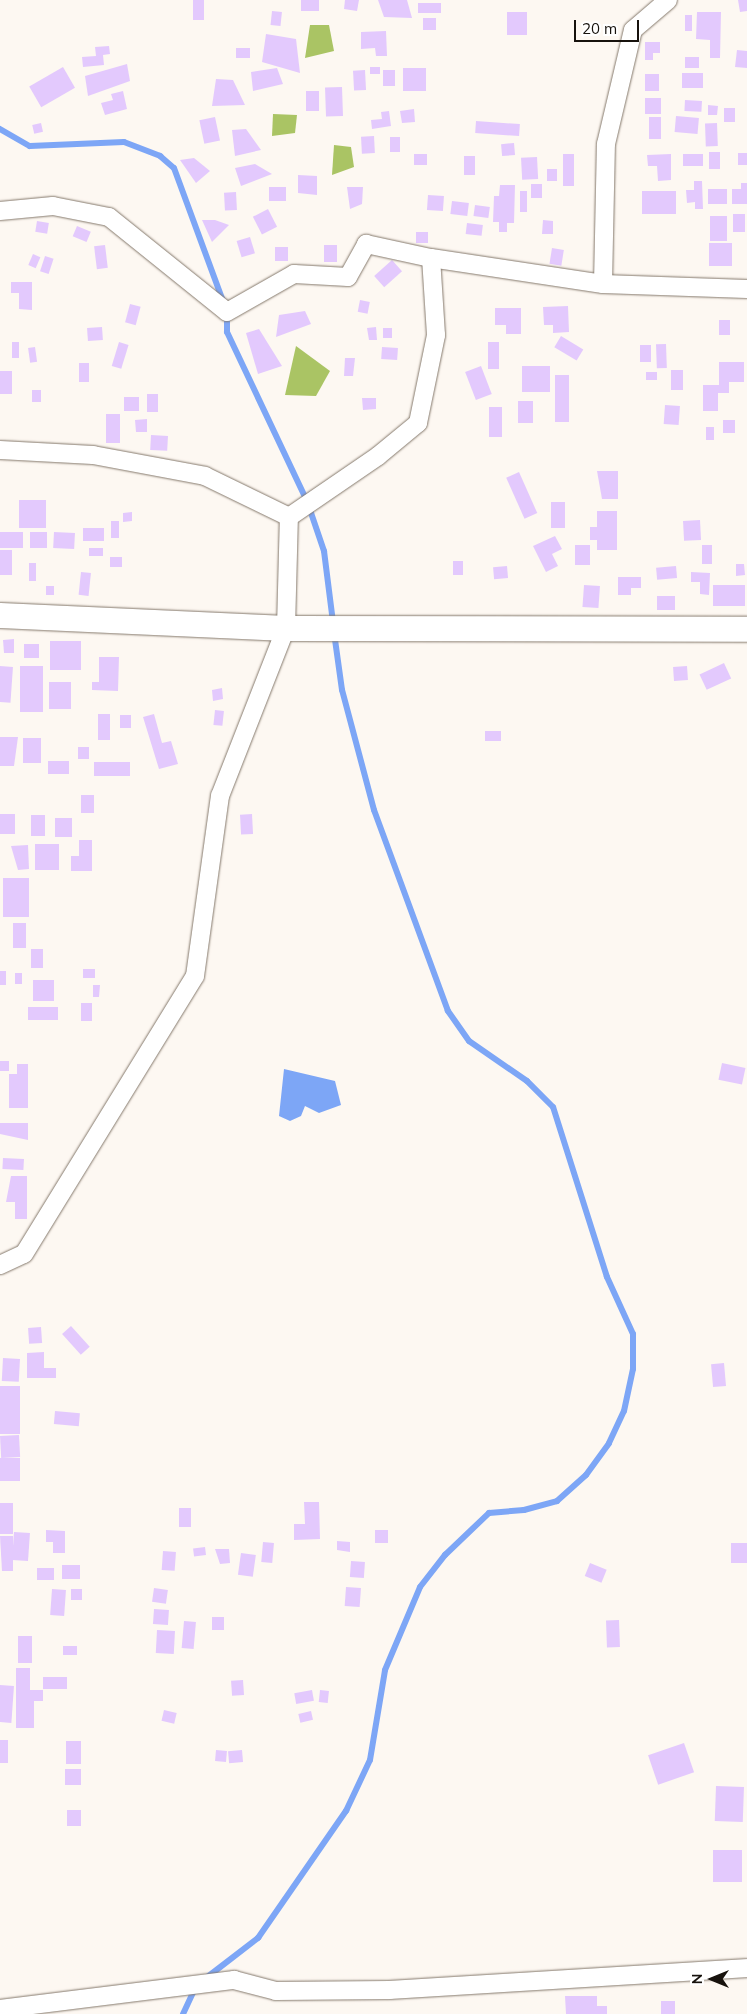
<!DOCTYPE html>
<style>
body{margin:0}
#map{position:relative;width:747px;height:2014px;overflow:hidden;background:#fdf8f2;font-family:Mulish,sans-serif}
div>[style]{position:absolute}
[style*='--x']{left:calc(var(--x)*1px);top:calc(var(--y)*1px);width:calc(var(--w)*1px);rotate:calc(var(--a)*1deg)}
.forest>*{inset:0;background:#aac464}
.water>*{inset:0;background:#7da6f6}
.stream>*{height:6px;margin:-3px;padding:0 3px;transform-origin:3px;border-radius:3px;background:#7da6f6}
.building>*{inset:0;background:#e3c9fd;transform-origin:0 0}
.roads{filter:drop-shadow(0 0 1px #85796c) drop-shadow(0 0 1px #85796c)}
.street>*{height:18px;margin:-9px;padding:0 9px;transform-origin:9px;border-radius:9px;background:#fff}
.secondary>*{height:25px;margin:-12.5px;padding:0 12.5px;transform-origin:12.5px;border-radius:12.5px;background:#fff}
span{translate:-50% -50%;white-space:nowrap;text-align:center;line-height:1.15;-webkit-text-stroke:4px #fff;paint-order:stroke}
.north{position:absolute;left:687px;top:1954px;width:50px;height:50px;-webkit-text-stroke:4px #fff;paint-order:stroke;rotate:270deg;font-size:14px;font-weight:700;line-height:20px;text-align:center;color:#17120d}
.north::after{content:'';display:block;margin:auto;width:18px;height:22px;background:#17120d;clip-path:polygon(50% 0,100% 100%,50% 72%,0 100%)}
.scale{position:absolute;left:574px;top:20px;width:65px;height:22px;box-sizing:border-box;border:2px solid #17120d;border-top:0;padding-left:6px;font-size:15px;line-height:18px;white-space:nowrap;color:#17120d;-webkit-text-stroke:4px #fff;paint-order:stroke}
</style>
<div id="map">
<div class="forest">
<div style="clip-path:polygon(310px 25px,329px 25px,334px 51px,305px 58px)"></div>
<div style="clip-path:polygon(273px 114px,297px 115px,295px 133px,272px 136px)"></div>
<div style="clip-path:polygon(334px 145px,351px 147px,354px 167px,332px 175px)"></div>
<div style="clip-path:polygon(296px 346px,330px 371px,316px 396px,285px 395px)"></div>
</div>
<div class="water">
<div style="clip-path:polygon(284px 1069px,335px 1081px,341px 1105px,319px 1113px,305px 1106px,301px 1116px,290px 1121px,279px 1116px)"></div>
</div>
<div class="stream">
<div style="--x:0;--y:129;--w:34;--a:30"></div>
<div style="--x:30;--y:146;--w:94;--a:-2.4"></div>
<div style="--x:124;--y:142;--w:39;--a:21"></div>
<div style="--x:160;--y:156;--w:18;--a:41"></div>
<div style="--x:174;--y:168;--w:145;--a:69.8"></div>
<div style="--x:227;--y:314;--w:18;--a:90"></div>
<div style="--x:227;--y:332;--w:187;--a:64.7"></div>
<div style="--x:307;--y:501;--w:53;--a:71.2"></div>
<div style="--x:324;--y:551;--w:72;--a:82.8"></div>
<div style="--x:206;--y:1978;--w:66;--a:-37.6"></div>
<div style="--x:258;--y:1938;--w:155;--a:-55.3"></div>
<div style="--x:346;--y:1811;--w:56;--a:-64.8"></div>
<div style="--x:370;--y:1760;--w:91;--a:-80.5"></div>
<div style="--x:385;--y:1670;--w:90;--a:-67.1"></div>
<div style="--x:420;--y:1587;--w:41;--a:-52"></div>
<div style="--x:445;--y:1555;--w:61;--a:-43.7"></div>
<div style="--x:489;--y:1513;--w:35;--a:-5"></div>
<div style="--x:524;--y:1510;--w:34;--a:-15"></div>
<div style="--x:557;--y:1501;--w:39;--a:-42"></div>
<div style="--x:586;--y:1475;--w:39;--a:-54"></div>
<div style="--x:609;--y:1443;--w:35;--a:-65"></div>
<div style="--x:624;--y:1411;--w:43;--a:-77.9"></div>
<div style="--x:633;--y:1369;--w:35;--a:-90"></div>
<div style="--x:633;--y:1334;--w:63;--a:-114.5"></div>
<div style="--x:607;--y:1277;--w:178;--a:-107.6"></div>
<div style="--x:553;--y:1107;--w:37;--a:-135"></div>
<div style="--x:527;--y:1081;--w:70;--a:-145.4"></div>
<div style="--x:469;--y:1041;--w:37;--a:-125"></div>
<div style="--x:448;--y:1011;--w:214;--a:-110.2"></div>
<div style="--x:374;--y:810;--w:124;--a:-104.9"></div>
<div style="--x:342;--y:690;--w:59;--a:-97.9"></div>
<div style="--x:183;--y:2014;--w:29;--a:-65"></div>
</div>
<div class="building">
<div style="left:193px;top:0;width:11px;height:20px"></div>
<div style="left:301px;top:0;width:18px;height:11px"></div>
<div style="clip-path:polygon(345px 0,359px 0,357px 11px,344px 9px)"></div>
<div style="clip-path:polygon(378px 0,407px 0,412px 18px,384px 17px)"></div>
<div style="clip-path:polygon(738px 0,747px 0,747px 11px,740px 12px)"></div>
<div style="left:418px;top:3px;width:23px;height:10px"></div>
<div style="left:272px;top:11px;width:10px;height:14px;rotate:6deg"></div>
<div style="left:527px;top:12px;width:23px;height:20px;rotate:90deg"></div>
<div style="clip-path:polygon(697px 12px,721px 12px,720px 58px,710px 58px,710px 40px,696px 39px)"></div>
<div style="left:685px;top:15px;width:7px;height:16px"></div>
<div style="left:423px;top:18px;width:13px;height:12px"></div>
<div style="clip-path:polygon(386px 31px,387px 56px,376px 56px,375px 48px,361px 49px,361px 32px)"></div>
<div style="clip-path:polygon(266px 34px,296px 39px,300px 73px,262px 62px)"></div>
<div style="clip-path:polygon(645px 42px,660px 42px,660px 53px,653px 53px,653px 60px,645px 60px)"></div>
<div style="clip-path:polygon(109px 46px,110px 54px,103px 55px,104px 65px,83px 67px,82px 57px,96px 56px,95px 47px)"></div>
<div style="left:250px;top:48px;width:10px;height:14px;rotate:90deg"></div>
<div style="clip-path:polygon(737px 50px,747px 51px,747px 68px,735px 67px)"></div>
<div style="left:685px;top:57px;width:14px;height:11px"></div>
<div style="clip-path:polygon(127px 64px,130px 81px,88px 96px,85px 76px)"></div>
<div style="left:63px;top:67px;width:24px;height:39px;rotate:60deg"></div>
<div style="left:370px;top:67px;width:10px;height:7px"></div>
<div style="clip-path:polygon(277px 68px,283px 84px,253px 91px,251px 72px)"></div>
<div style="left:426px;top:68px;width:23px;height:23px;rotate:90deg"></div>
<div style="left:365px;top:70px;width:20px;height:12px;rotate:87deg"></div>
<div style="left:383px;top:70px;width:12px;height:16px"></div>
<div style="left:682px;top:73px;width:21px;height:15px"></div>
<div style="left:645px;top:74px;width:14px;height:17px"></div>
<div style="clip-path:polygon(216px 79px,233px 80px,245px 105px,212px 106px)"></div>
<div style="left:342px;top:87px;width:29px;height:17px;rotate:88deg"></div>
<div style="clip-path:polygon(123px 91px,127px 109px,105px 115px,101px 103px,113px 100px,111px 94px)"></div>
<div style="left:319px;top:91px;width:20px;height:13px;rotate:90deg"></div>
<div style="left:645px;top:98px;width:16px;height:16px"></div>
<div style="left:685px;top:100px;width:17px;height:11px;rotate:3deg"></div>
<div style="clip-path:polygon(708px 105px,718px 106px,717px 115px,708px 115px)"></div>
<div style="left:724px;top:108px;width:11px;height:14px"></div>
<div style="clip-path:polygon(414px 109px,415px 122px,402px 123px,400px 111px)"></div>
<div style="clip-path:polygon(389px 111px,391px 126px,372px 129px,371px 120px,382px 119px,381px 112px)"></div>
<div style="left:676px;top:116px;width:23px;height:16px;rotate:5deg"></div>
<div style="left:215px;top:117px;width:24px;height:16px;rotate:78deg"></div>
<div style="left:649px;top:117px;width:12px;height:22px"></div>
<div style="left:476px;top:121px;width:44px;height:12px;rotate:4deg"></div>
<div style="left:41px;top:123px;width:9px;height:9px;rotate:77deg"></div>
<div style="left:717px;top:123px;width:23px;height:12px;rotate:88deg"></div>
<div style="clip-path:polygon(246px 129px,261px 150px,235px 156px,232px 130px)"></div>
<div style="left:374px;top:136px;width:17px;height:13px;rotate:87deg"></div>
<div style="left:390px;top:137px;width:10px;height:15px"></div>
<div style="left:514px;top:143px;width:12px;height:13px;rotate:85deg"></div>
<div style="left:709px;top:152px;width:11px;height:17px"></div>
<div style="left:738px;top:153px;width:9px;height:12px"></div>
<div style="left:414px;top:154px;width:13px;height:11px"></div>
<div style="left:563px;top:154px;width:11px;height:32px"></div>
<div style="clip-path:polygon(671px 154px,671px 180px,658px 181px,657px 166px,648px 166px,647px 155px)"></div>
<div style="left:683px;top:154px;width:20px;height:12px"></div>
<div style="left:464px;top:156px;width:11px;height:19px"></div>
<div style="left:537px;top:157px;width:22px;height:16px;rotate:87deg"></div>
<div style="clip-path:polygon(194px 158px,210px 171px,196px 183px,180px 160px)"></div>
<div style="clip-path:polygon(255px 164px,272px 174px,241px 186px,235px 168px)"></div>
<div style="left:547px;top:169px;width:10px;height:12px"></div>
<div style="clip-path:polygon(298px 175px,317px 176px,317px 195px,298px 193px)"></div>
<div style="clip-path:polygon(694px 181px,702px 181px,703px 209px,695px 209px,695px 202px,687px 203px,686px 190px,694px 190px)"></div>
<div style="clip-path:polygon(741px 183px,747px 183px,747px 204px,732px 204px,732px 189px,741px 189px)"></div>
<div style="left:531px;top:184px;width:11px;height:14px"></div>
<div style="clip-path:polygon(500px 185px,515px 185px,514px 223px,507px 223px,507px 232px,499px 232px,499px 222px,493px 222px,494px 196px,499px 196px)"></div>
<div style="left:269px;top:187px;width:17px;height:14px"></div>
<div style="clip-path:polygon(347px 187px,363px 187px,362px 204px,350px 209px)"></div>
<div style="left:727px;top:189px;width:15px;height:19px;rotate:90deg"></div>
<div style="left:520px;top:191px;width:7px;height:21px"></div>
<div style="left:676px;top:191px;width:23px;height:34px;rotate:90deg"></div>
<div style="left:236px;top:192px;width:18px;height:12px;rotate:87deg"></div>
<div style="left:428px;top:195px;width:16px;height:15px;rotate:4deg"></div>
<div style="left:452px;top:201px;width:17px;height:13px;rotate:7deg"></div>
<div style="left:475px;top:205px;width:15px;height:11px;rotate:8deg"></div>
<div style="left:268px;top:209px;width:20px;height:17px;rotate:63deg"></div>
<div style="left:733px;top:214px;width:12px;height:18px"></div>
<div style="left:710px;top:216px;width:17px;height:25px"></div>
<div style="clip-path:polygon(202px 220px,215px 220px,229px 225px,212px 242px)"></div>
<div style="clip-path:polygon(543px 220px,553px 221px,553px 234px,542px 234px)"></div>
<div style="left:37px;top:221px;width:12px;height:11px;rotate:9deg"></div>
<div style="left:467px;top:223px;width:16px;height:11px;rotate:7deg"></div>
<div style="left:77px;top:226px;width:15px;height:11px;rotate:23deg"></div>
<div style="left:416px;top:232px;width:12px;height:11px"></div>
<div style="left:250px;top:237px;width:17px;height:14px;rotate:73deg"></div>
<div style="left:709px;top:243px;width:23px;height:23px"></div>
<div style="left:105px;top:245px;width:23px;height:11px;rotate:83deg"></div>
<div style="left:324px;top:245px;width:13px;height:17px"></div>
<div style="left:275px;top:247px;width:13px;height:14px"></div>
<div style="left:552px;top:248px;width:12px;height:16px;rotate:9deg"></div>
<div style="left:33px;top:254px;width:8px;height:12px;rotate:23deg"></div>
<div style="left:45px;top:256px;width:9px;height:16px;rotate:18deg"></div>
<div style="left:392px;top:260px;width:15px;height:24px;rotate:48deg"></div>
<div style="clip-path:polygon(11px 282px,32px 282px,32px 310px,19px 309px,19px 293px,11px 293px)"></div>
<div style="left:360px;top:300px;width:10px;height:12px;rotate:11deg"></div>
<div style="left:130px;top:304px;width:11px;height:19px;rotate:15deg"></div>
<div style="clip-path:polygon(568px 306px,569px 332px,553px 333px,553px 325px,544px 325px,543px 307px)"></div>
<div style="clip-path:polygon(495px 308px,521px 308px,521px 334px,506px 334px,506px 325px,495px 325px)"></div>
<div style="clip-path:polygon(305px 311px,311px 324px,276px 337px,279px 315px)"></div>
<div style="left:719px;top:320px;width:11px;height:15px"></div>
<div style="left:102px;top:327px;width:13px;height:15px;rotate:86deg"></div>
<div style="clip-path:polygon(376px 327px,377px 340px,369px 340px,367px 328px)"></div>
<div style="left:383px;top:328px;width:9px;height:10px"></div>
<div style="clip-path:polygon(259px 329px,282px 366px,258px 374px,246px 333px)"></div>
<div style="left:561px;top:336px;width:26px;height:13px;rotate:31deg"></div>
<div style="left:12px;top:342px;width:7px;height:16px"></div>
<div style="left:119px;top:342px;width:10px;height:25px;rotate:17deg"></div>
<div style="left:488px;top:342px;width:11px;height:27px"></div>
<div style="left:666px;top:344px;width:24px;height:10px;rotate:88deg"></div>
<div style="left:640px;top:345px;width:11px;height:17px"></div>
<div style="left:35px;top:347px;width:15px;height:7px;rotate:82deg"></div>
<div style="left:382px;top:347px;width:16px;height:12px;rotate:4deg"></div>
<div style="clip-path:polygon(345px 358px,355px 358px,353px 376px,344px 376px)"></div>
<div style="clip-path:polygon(719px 362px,744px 362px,744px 382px,729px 382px,729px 393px,718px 393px,718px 411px,703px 411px,703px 385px,719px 385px)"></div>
<div style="left:79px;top:363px;width:10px;height:19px"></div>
<div style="left:481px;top:366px;width:30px;height:17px;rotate:69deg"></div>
<div style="left:522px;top:366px;width:28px;height:26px"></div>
<div style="left:671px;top:370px;width:12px;height:20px"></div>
<div style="left:0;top:371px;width:12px;height:23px"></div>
<div style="left:657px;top:372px;width:8px;height:11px;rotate:90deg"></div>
<div style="left:555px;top:375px;width:14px;height:47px"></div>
<div style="left:32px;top:390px;width:9px;height:12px"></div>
<div style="left:147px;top:394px;width:11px;height:18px"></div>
<div style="left:124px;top:397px;width:15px;height:14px"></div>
<div style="clip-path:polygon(362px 398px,376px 398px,376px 409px,363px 410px)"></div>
<div style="left:518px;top:401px;width:15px;height:22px"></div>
<div style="left:665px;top:405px;width:15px;height:19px;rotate:4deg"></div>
<div style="left:489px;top:407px;width:13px;height:30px"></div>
<div style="left:106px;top:414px;width:14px;height:29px"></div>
<div style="clip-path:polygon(147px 419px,147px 432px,136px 432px,135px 420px)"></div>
<div style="left:723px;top:420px;width:12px;height:13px"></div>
<div style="left:706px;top:427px;width:8px;height:13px"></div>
<div style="left:151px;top:435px;width:17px;height:15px;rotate:3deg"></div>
<div style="clip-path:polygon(597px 471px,618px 471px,618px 499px,602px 499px)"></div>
<div style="left:519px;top:472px;width:45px;height:14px;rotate:66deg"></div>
<div style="left:19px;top:500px;width:27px;height:28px"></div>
<div style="left:551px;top:502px;width:14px;height:26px"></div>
<div style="clip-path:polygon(597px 511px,617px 511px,617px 550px,597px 550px,597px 540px,590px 540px,590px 527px,597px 527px)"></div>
<div style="clip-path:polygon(132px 512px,132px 521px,123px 522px,123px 513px)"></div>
<div style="left:700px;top:520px;width:20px;height:17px;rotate:87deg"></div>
<div style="left:119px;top:521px;width:17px;height:8px;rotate:90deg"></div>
<div style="left:83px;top:528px;width:21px;height:13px"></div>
<div style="left:0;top:532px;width:23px;height:16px"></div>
<div style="left:30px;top:532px;width:17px;height:16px"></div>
<div style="left:54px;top:532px;width:21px;height:16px;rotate:3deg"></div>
<div style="clip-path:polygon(555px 536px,562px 549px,552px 554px,558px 566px,546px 572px,533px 546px)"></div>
<div style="left:575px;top:545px;width:15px;height:20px"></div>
<div style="left:712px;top:545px;width:19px;height:10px;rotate:90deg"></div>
<div style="left:89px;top:548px;width:14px;height:8px"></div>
<div style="left:0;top:550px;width:12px;height:25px"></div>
<div style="left:122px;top:557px;width:10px;height:12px;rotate:90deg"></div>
<div style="left:453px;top:561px;width:10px;height:14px"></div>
<div style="left:29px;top:563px;width:7px;height:18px"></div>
<div style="clip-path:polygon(736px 564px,744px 564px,745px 575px,736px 576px)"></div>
<div style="left:507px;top:566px;width:12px;height:14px;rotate:85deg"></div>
<div style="left:676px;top:566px;width:12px;height:20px;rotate:85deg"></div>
<div style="left:81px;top:572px;width:10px;height:23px;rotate:6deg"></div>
<div style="clip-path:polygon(691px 572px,710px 573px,709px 595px,700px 594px,700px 582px,691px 582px)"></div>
<div style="clip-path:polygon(618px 577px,641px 577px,641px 588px,631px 588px,631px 595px,618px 595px)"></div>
<div style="left:584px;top:585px;width:16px;height:22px;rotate:4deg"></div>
<div style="left:745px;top:585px;width:21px;height:32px;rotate:90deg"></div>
<div style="left:46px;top:586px;width:8px;height:9px"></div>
<div style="left:657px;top:596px;width:18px;height:14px"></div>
<div style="clip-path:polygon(14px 639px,14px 653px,4px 653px,3px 640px)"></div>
<div style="left:81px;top:641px;width:29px;height:31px;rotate:90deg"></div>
<div style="left:24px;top:644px;width:15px;height:14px"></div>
<div style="clip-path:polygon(99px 657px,119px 657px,118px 691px,92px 690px,92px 682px,99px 682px)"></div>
<div style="left:724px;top:663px;width:17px;height:27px;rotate:65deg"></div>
<div style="left:0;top:666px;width:13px;height:36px;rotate:4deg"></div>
<div style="left:20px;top:666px;width:23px;height:46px"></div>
<div style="left:687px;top:666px;width:14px;height:14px;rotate:86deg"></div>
<div style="left:49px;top:682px;width:22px;height:27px"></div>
<div style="clip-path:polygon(222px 688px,223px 699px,213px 701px,212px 690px)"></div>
<div style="left:215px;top:710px;width:9px;height:15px;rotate:6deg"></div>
<div style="left:98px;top:714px;width:12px;height:26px"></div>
<div style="clip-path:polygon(154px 714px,162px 743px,171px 741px,178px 764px,159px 769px,143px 717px)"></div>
<div style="left:120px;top:715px;width:11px;height:13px"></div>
<div style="left:485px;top:731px;width:16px;height:10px"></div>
<div style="clip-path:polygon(0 737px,18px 737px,14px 766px,0 766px)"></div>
<div style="left:23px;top:738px;width:18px;height:25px"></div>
<div style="left:78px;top:747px;width:11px;height:12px"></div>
<div style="left:48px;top:761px;width:21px;height:13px"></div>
<div style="left:94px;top:762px;width:36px;height:14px"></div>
<div style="left:81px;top:795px;width:13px;height:18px"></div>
<div style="left:15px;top:814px;width:20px;height:15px;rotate:90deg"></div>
<div style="left:252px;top:814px;width:20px;height:12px;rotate:87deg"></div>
<div style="left:31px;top:815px;width:14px;height:21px"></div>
<div style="left:55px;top:818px;width:17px;height:19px"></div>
<div style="clip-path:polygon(79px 840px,92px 840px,92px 871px,71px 871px,71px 856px,79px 856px)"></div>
<div style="left:35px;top:844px;width:24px;height:26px"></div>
<div style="clip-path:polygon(28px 845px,29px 869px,18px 870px,11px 846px)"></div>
<div style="left:3px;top:878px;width:26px;height:39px"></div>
<div style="left:13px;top:923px;width:13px;height:25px"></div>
<div style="left:31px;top:949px;width:12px;height:19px"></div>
<div style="left:83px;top:969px;width:12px;height:9px"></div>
<div style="left:6px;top:971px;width:14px;height:6px;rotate:90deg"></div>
<div style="left:15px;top:973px;width:7px;height:11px"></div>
<div style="left:33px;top:980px;width:21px;height:21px"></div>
<div style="clip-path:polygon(93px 985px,100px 985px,99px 997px,93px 997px)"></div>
<div style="left:92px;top:1003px;width:18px;height:11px;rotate:90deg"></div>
<div style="left:28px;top:1007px;width:30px;height:13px"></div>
<div style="left:0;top:1061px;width:9px;height:10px"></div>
<div style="left:722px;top:1063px;width:24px;height:17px;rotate:12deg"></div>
<div style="clip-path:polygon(17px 1064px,28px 1064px,28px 1108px,9px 1108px,9px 1074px,17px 1074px)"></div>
<div style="clip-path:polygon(0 1123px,28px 1123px,28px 1140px,0 1134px)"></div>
<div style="left:3px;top:1158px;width:21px;height:11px;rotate:3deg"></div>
<div style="clip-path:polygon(11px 1176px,27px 1176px,27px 1219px,15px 1219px,15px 1202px,6px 1202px)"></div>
<div style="left:71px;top:1326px;width:28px;height:12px;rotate:48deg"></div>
<div style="left:41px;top:1327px;width:16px;height:13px;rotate:86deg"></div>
<div style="clip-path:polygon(44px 1352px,44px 1368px,56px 1368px,56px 1378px,27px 1378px,27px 1353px)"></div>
<div style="left:3px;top:1358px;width:17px;height:23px;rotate:3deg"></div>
<div style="left:724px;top:1363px;width:23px;height:13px;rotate:85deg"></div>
<div style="left:0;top:1386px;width:20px;height:48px"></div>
<div style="left:55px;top:1411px;width:25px;height:13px;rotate:5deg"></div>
<div style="left:19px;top:1435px;width:22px;height:19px;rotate:87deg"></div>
<div style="left:20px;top:1458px;width:23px;height:20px;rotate:90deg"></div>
<div style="clip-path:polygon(304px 1502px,319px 1502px,320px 1539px,294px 1540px,294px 1524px,305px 1524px)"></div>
<div style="left:0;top:1503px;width:13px;height:31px"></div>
<div style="left:179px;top:1508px;width:12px;height:19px"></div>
<div style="clip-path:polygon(46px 1530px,65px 1531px,65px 1553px,53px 1553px,53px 1542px,46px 1542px)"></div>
<div style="left:375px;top:1530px;width:13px;height:13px"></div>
<div style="left:14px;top:1532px;width:16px;height:28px;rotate:4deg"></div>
<div style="clip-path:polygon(0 1536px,13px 1536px,13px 1571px,2px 1571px)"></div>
<div style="clip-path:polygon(337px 1541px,350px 1542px,350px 1552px,337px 1550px)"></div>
<div style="left:263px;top:1542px;width:11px;height:20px;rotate:5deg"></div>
<div style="left:731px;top:1543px;width:16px;height:20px"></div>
<div style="left:205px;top:1547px;width:8px;height:12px;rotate:83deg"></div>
<div style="clip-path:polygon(215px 1549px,229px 1549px,230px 1563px,220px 1564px)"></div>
<div style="left:163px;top:1551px;width:13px;height:19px;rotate:4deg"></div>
<div style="left:241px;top:1553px;width:15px;height:22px;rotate:8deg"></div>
<div style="left:351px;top:1561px;width:14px;height:16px;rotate:4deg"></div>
<div style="left:590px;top:1563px;width:18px;height:14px;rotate:22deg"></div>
<div style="left:62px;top:1565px;width:18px;height:14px"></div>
<div style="left:54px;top:1568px;width:12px;height:17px;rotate:90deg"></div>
<div style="left:346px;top:1587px;width:15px;height:19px;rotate:4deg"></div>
<div style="left:154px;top:1588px;width:14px;height:14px;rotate:8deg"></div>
<div style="left:52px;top:1589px;width:14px;height:26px;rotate:4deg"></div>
<div style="left:71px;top:1589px;width:11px;height:11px"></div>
<div style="left:154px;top:1609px;width:15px;height:15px;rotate:4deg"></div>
<div style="left:212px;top:1617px;width:12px;height:13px"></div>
<div style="left:619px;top:1620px;width:27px;height:13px;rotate:88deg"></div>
<div style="left:184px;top:1621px;width:12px;height:27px;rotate:5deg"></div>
<div style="left:157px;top:1630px;width:18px;height:23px;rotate:3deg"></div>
<div style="left:18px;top:1636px;width:14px;height:27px"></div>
<div style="left:63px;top:1646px;width:14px;height:9px"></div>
<div style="clip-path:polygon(16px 1668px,30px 1668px,30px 1690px,43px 1690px,43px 1701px,34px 1701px,34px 1728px,16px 1728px)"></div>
<div style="left:43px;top:1677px;width:24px;height:12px"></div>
<div style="left:243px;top:1680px;width:15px;height:12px;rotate:86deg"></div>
<div style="left:0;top:1685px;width:14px;height:37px;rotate:4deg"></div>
<div style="left:312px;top:1690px;width:11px;height:18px;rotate:80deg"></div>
<div style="left:320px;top:1690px;width:9px;height:12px;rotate:6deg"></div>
<div style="left:164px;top:1710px;width:13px;height:11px;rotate:13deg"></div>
<div style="left:311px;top:1711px;width:9px;height:13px;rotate:77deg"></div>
<div style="left:0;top:1740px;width:8px;height:23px"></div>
<div style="left:66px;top:1741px;width:15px;height:23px"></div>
<div style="left:684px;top:1743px;width:31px;height:38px;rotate:71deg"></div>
<div style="left:216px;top:1750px;width:11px;height:11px;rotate:5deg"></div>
<div style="left:242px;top:1750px;width:12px;height:14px;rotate:85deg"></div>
<div style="left:65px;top:1769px;width:16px;height:16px"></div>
<div style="left:716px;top:1786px;width:28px;height:35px;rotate:2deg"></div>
<div style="left:81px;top:1810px;width:16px;height:14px;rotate:90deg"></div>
<div style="left:713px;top:1850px;width:29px;height:32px"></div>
<div style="clip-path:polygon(565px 1996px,597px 1996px,597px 2006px,607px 2006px,607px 2014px,566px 2014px)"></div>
<div style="left:661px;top:2001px;width:14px;height:13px"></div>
</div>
<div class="roads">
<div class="street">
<div style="--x:0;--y:211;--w:53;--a:-5.4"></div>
<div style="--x:53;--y:206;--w:57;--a:11.1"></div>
<div style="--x:109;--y:217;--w:151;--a:38.8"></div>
<div style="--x:227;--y:312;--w:77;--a:-29.6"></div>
<div style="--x:294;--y:274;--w:54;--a:3.2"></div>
<div style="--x:348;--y:277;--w:38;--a:-61"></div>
<div style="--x:366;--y:244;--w:66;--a:12.2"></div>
<div style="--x:431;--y:258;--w:174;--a:8.6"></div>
<div style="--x:603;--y:284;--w:144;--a:2"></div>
<div style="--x:603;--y:284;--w:140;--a:-88.8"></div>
<div style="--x:606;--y:144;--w:117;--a:-76.7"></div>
<div style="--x:633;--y:30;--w:46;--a:-40.6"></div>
<div style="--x:0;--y:450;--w:93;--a:3.1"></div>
<div style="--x:93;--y:455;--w:114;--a:10.6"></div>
<div style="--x:205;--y:476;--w:93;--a:26"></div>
<div style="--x:0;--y:1265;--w:26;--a:-25"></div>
<div style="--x:24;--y:1254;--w:326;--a:-58.4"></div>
<div style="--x:195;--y:976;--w:182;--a:-82.1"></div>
<div style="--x:220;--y:796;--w:180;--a:-68.6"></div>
<div style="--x:286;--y:628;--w:111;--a:-88.5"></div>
<div style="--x:289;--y:517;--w:108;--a:-34.4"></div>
<div style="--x:378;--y:456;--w:52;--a:-39.5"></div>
<div style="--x:418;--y:423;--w:90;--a:-78.4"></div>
<div style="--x:436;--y:335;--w:77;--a:-93.7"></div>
<div style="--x:0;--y:2009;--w:236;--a:-7.1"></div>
<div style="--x:234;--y:1980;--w:43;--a:14.7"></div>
<div style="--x:276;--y:1991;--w:114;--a:-0.5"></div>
<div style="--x:390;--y:1990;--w:358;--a:-3.5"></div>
</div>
<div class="secondary">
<div style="--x:0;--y:615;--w:286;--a:2.6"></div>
<div style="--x:286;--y:628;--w:461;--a:0.1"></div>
</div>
</div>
<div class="north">N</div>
<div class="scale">20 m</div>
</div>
